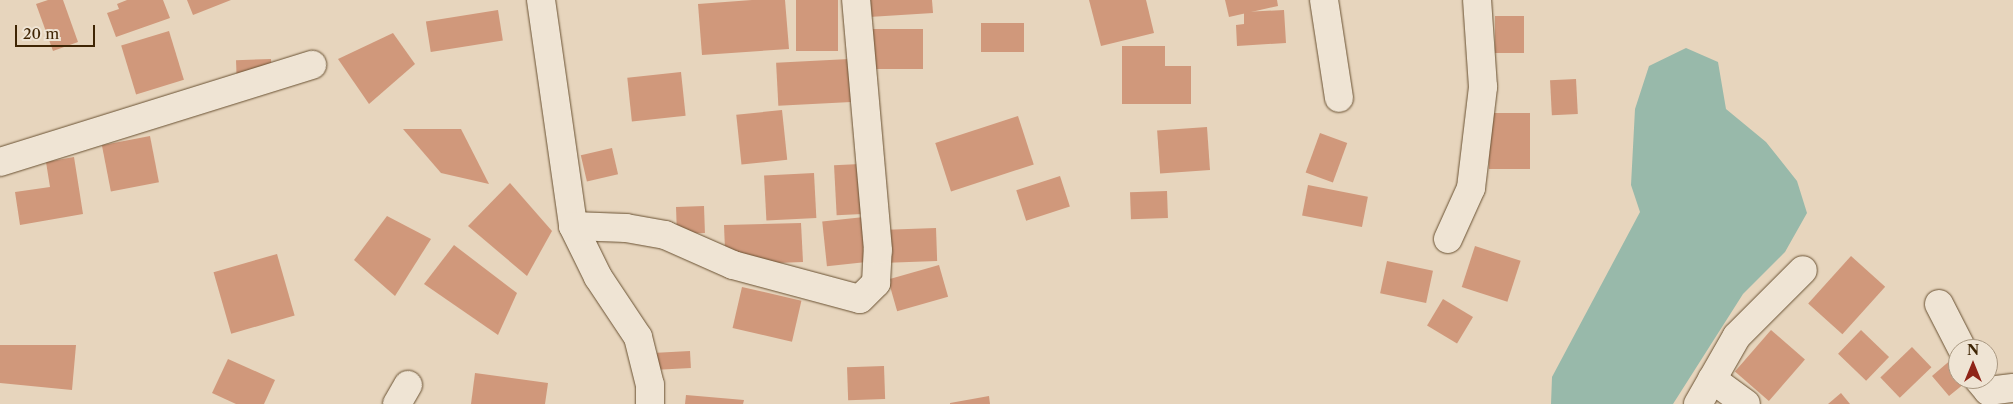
<!DOCTYPE html>
<style>
body{margin:0}
#map{position:relative;width:2013px;height:404px;overflow:hidden;background:#e7d5bd;font-family:"Libre Caslon Text",serif}
div>[style]{position:absolute}
[style*='--x']{left:calc(var(--x)*1px);top:calc(var(--y)*1px);width:calc(var(--w)*1px);rotate:calc(var(--a)*1deg)}
.water>*{inset:0;background:#98b9aa}
.building>*{inset:0;background:#d0987b;transform-origin:0 0}
.roads{filter:drop-shadow(0 0 1px #695132) drop-shadow(0 0 1px #695132)}
.minor>*{height:28px;margin:-14px;padding:0 14px;transform-origin:14px;border-radius:14px;background:#efe4d4}
span{translate:-50% -50%;white-space:nowrap;text-align:center;line-height:1.15;-webkit-text-stroke:4.5px #efe4d4;paint-order:stroke}
.north{position:absolute;left:1948px;top:339px;width:50px;height:50px;box-sizing:border-box;background:#efe4d4;border:1px solid #a99881;border-radius:50%;rotate:0deg;font-size:14px;font-weight:700;line-height:20px;text-align:center;color:#3f2504}
.north::after{content:'';display:block;margin:auto;width:18px;height:22px;background:#8f2418;clip-path:polygon(50% 0,100% 100%,50% 72%,0 100%)}
.scale{position:absolute;left:15px;top:25px;width:80px;height:22px;box-sizing:border-box;border:2px solid #3f2504;border-top:0;padding-left:6px;font-size:15px;line-height:18px;white-space:nowrap;color:#3f2504;-webkit-text-stroke:4px #efe4d4;paint-order:stroke}
</style>
<div id="map">
<div class="water">
<div style="clip-path:polygon(1686px 48px,1718px 62px,1726px 109px,1766px 142px,1797px 181px,1807px 213px,1785px 252px,1743px 294px,1673px 404px,1551px 404px,1552px 377px,1640px 212px,1631px 185px,1635px 109px,1649px 66px)"></div>
</div>
<div class="building">
<div style="clip-path:polygon(48px 0,63px 0,78px 42px,53px 51px,36px 4px)"></div>
<div style="clip-path:polygon(127px 0,163px 0,170px 18px,116px 37px,107px 13px,119px 9px,117px 4px)"></div>
<div style="clip-path:polygon(187px 0,231px 0,193px 15px)"></div>
<div style="clip-path:polygon(752px 0,785px 0,789px 49px,702px 55px,698px 4px)"></div>
<div style="left:796px;top:0;width:42px;height:51px"></div>
<div style="clip-path:polygon(868px 0,932px 0,933px 13px,869px 17px)"></div>
<div style="clip-path:polygon(1089px 0,1146px 0,1154px 33px,1101px 46px)"></div>
<div style="clip-path:polygon(1225px 0,1277px 0,1278px 6px,1229px 17px)"></div>
<div style="left:498px;top:10px;width:31px;height:73px;rotate:81deg"></div>
<div style="clip-path:polygon(1284px 10px,1286px 43px,1237px 46px,1236px 25px,1244px 24px,1244px 12px)"></div>
<div style="left:1495px;top:16px;width:29px;height:37px"></div>
<div style="left:1024px;top:23px;width:29px;height:43px;rotate:90deg"></div>
<div style="left:872px;top:29px;width:51px;height:40px"></div>
<div style="left:169px;top:31px;width:51px;height:50px;rotate:73deg"></div>
<div style="clip-path:polygon(393px 33px,415px 64px,369px 104px,338px 59px)"></div>
<div style="clip-path:polygon(1122px 46px,1165px 46px,1165px 66px,1191px 66px,1191px 104px,1122px 104px)"></div>
<div style="left:271px;top:59px;width:27px;height:35px;rotate:88deg"></div>
<div style="left:849px;top:59px;width:43px;height:73px;rotate:87deg"></div>
<div style="left:681px;top:72px;width:44px;height:54px;rotate:84deg"></div>
<div style="left:1576px;top:79px;width:35px;height:26px;rotate:87deg"></div>
<div style="left:782px;top:110px;width:50px;height:46px;rotate:84deg"></div>
<div style="left:1489px;top:113px;width:41px;height:56px"></div>
<div style="left:1018px;top:116px;width:51px;height:87px;rotate:72deg"></div>
<div style="left:1207px;top:127px;width:43px;height:50px;rotate:86deg"></div>
<div style="clip-path:polygon(403px 129px,461px 129px,489px 184px,441px 173px)"></div>
<div style="left:1320px;top:133px;width:29px;height:42px;rotate:20deg"></div>
<div style="left:150px;top:136px;width:47px;height:49px;rotate:79deg"></div>
<div style="left:612px;top:148px;width:27px;height:32px;rotate:77deg"></div>
<div style="clip-path:polygon(74px 157px,83px 214px,20px 225px,15px 192px,50px 187px,46px 162px)"></div>
<div style="left:860px;top:164px;width:50px;height:26px;rotate:87deg"></div>
<div style="left:814px;top:173px;width:45px;height:50px;rotate:87deg"></div>
<div style="left:1060px;top:176px;width:32px;height:46px;rotate:72deg"></div>
<div style="clip-path:polygon(510px 183px,552px 231px,527px 276px,468px 226px)"></div>
<div style="left:1308px;top:185px;width:61px;height:31px;rotate:11deg"></div>
<div style="left:1167px;top:191px;width:27px;height:37px;rotate:88deg"></div>
<div style="left:704px;top:206px;width:27px;height:28px;rotate:88deg"></div>
<div style="clip-path:polygon(387px 216px,431px 239px,395px 296px,354px 260px)"></div>
<div style="left:864px;top:217px;width:45px;height:42px;rotate:84deg"></div>
<div style="clip-path:polygon(801px 223px,803px 262px,777px 263px,725px 250px,724px 225px)"></div>
<div style="left:936px;top:228px;width:33px;height:49px;rotate:88deg"></div>
<div style="clip-path:polygon(454px 245px,517px 293px,498px 335px,424px 284px)"></div>
<div style="left:1475px;top:246px;width:48px;height:43px;rotate:18deg"></div>
<div style="left:277px;top:254px;width:64px;height:66px;rotate:74deg"></div>
<div style="left:1851px;top:256px;width:46px;height:64px;rotate:42deg"></div>
<div style="left:1387px;top:261px;width:47px;height:33px;rotate:12deg"></div>
<div style="left:939px;top:265px;width:33px;height:53px;rotate:74deg"></div>
<div style="left:742px;top:287px;width:61px;height:42px;rotate:13deg"></div>
<div style="left:1443px;top:299px;width:35px;height:31px;rotate:31deg"></div>
<div style="left:1771px;top:330px;width:45px;height:55px;rotate:41deg"></div>
<div style="left:1861px;top:330px;width:39px;height:33px;rotate:44deg"></div>
<div style="clip-path:polygon(0 345px,76px 345px,72px 390px,0 383px)"></div>
<div style="left:1912px;top:347px;width:28px;height:44px;rotate:46deg"></div>
<div style="left:690px;top:351px;width:17px;height:33px;rotate:87deg"></div>
<div style="clip-path:polygon(1953px 358px,1958px 363px,1958px 379px,1970px 379px,1949px 396px,1932px 376px)"></div>
<div style="clip-path:polygon(228px 359px,275px 380px,264px 404px,236px 404px,212px 393px)"></div>
<div style="left:884px;top:366px;width:33px;height:37px;rotate:88deg"></div>
<div style="clip-path:polygon(475px 373px,548px 383px,545px 404px,471px 404px)"></div>
<div style="clip-path:polygon(1841px 393px,1850px 404px,1828px 404px)"></div>
<div style="clip-path:polygon(686px 395px,744px 400px,743px 404px,685px 404px)"></div>
<div style="clip-path:polygon(989px 396px,990px 404px,950px 404px,950px 403px)"></div>
</div>
<div class="roads">
<div class="minor">
<div style="--x:541;--y:0;--w:228;--a:81.9"></div>
<div style="--x:573;--y:226;--w:57;--a:63.9"></div>
<div style="--x:598;--y:277;--w:72;--a:56.3"></div>
<div style="--x:638;--y:337;--w:49;--a:76"></div>
<div style="--x:650;--y:385;--w:19;--a:90"></div>
<div style="--x:1324;--y:0;--w:99;--a:81.3"></div>
<div style="--x:0;--y:162;--w:327;--a:-17.3"></div>
<div style="--x:573;--y:226;--w:53;--a:2.2"></div>
<div style="--x:626;--y:228;--w:40;--a:10"></div>
<div style="--x:665;--y:235;--w:74;--a:23.8"></div>
<div style="--x:733;--y:265;--w:131;--a:15"></div>
<div style="--x:860;--y:299;--w:23;--a:-45"></div>
<div style="--x:876;--y:283;--w:33;--a:-87"></div>
<div style="--x:878;--y:250;--w:251;--a:-95"></div>
<div style="--x:1448;--y:239;--w:56;--a:-65.7"></div>
<div style="--x:1471;--y:188;--w:102;--a:-83.2"></div>
<div style="--x:1483;--y:87;--w:87;--a:-93.9"></div>
<div style="--x:1939;--y:304;--w:51;--a:62.9"></div>
<div style="--x:1712;--y:379;--w:42;--a:36.3"></div>
<div style="--x:1978;--y:379;--w:16;--a:50"></div>
<div style="--x:1988;--y:391;--w:25;--a:-7"></div>
<div style="--x:397;--y:404;--w:22;--a:-60"></div>
<div style="--x:1698;--y:404;--w:78;--a:-60.2"></div>
<div style="--x:1737;--y:336;--w:93;--a:-45"></div>
</div>
</div>
<div class="north">N</div>
<div class="scale">20 m</div>
</div>
